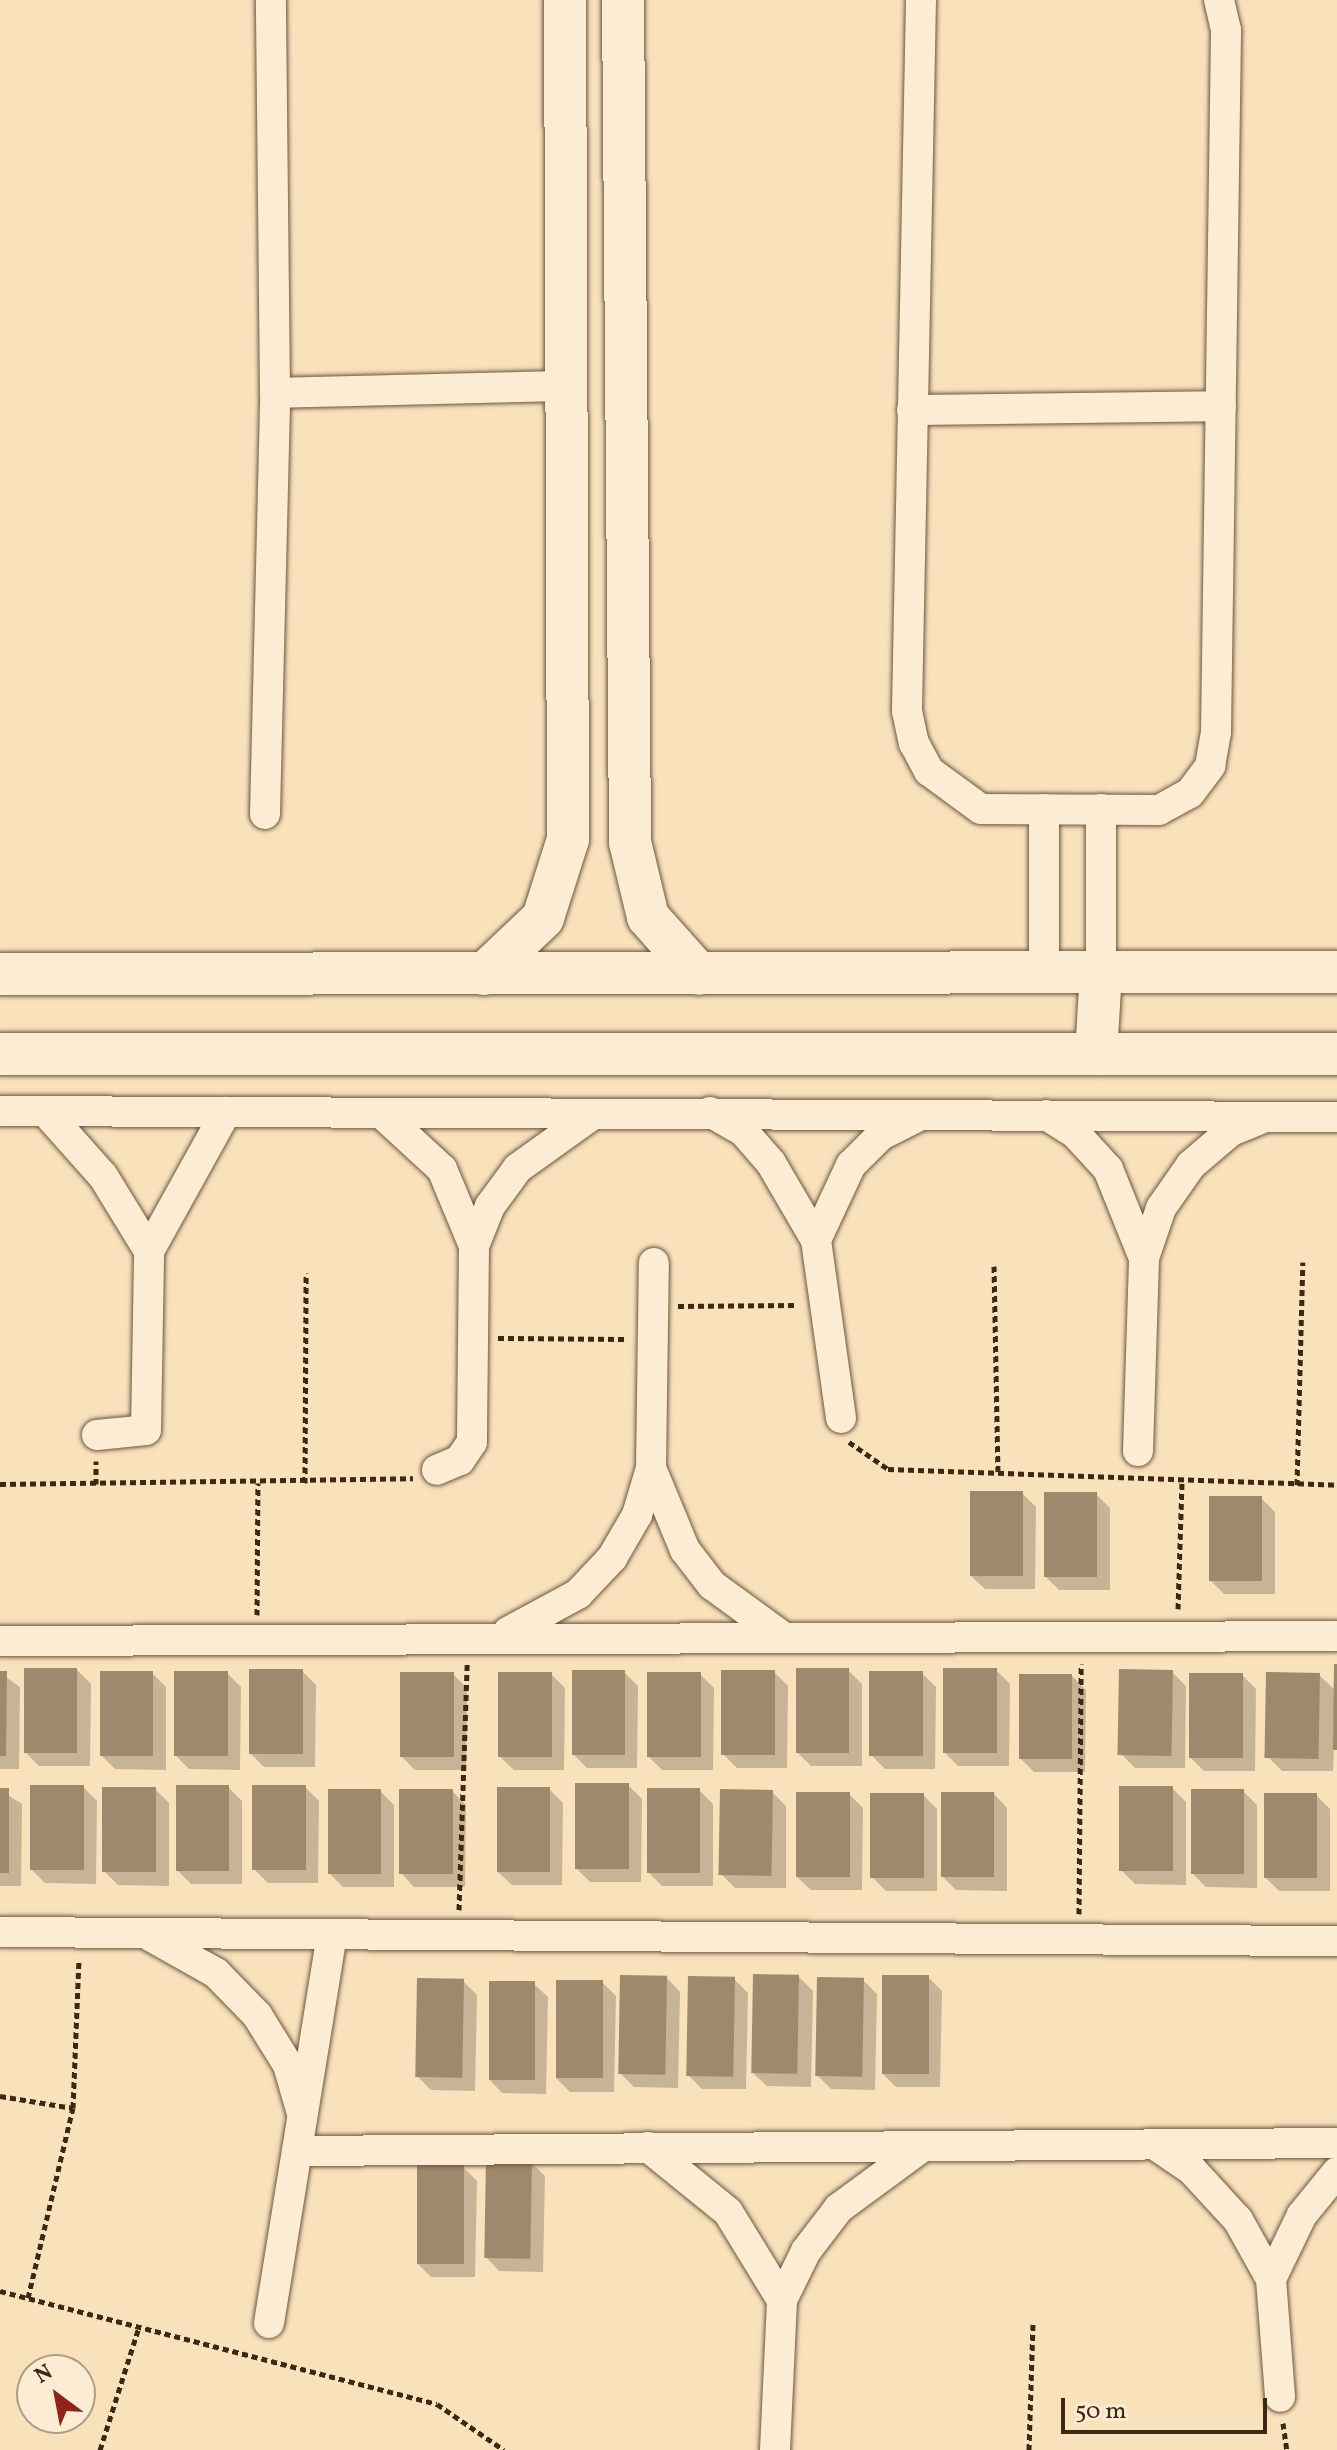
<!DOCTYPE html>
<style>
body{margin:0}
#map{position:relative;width:1337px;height:2450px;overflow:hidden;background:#f9e1bc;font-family:Vollkorn,serif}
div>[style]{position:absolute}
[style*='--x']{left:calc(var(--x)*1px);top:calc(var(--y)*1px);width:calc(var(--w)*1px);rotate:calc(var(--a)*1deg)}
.shadow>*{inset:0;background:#0003}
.building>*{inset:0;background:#9e896c;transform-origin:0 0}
.path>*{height:5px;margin-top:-2.5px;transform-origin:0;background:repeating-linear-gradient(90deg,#3b2915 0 6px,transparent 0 10px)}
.roads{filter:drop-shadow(0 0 2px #6a573f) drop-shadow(0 0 2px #6a573f)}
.street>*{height:30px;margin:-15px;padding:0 15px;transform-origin:15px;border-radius:15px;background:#fbecd3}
.secondary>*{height:42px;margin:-21px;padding:0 21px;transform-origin:21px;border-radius:21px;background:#fbecd3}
span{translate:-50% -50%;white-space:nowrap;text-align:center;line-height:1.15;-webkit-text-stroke:8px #fbecd3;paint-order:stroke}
.north{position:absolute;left:16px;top:2354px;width:80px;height:80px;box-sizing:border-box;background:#fbecd3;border:2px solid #ae9e87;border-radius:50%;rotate:328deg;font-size:22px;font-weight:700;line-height:32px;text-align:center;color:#3b2915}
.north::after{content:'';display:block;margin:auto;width:28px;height:36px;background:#8f2418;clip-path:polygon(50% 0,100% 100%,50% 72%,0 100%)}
.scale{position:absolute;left:1061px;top:2398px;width:206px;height:36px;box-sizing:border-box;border:4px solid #3b2915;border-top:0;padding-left:10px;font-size:24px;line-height:28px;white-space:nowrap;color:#3b2915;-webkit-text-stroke:6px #fbecd3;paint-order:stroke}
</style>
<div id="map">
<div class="shadow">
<div style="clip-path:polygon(1022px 1493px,1036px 1507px,1035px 1589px,985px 1589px,971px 1576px)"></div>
<div style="clip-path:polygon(1096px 1494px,1110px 1508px,1110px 1590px,1059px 1590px,1045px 1576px)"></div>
<div style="clip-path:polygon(1261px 1498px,1275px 1512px,1275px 1594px,1224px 1594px,1210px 1580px)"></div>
<div style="clip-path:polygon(1337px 1666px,1333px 1771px,1282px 1771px,1268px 1757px,1319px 1675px,1336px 1691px)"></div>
<div style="clip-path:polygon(77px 1670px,91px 1684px,90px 1766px,39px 1766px,25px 1752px)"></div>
<div style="clip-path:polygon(848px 1670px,862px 1684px,862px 1766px,811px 1766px,797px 1752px)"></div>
<div style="clip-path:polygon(996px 1670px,1010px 1684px,1009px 1766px,958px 1766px,944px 1752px)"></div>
<div style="clip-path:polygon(302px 1671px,316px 1685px,315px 1767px,264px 1767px,250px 1753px)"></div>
<div style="clip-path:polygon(624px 1672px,638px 1686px,637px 1768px,587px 1768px,573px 1754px)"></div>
<div style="clip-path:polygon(774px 1672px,788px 1686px,787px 1768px,737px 1768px,723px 1754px)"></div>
<div style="clip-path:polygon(1172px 1672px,1186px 1686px,1185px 1768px,1135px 1768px,1121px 1754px)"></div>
<div style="clip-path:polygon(0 1673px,20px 1687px,19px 1769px,0 1769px)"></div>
<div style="clip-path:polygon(152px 1673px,166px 1687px,166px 1770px,115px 1769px,101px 1755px)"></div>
<div style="clip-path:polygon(227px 1673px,241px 1687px,240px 1770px,189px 1769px,175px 1755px)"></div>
<div style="clip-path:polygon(922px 1673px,936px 1687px,935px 1769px,885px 1769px,871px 1755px)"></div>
<div style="clip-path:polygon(453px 1674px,467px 1688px,466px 1770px,415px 1770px,401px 1756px)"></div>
<div style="clip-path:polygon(551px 1674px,565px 1688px,564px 1770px,514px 1770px,500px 1757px)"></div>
<div style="clip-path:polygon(700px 1674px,714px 1688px,713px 1770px,662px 1770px,648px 1756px)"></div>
<div style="clip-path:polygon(1242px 1675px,1256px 1689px,1255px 1771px,1204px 1771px,1190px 1757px)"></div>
<div style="clip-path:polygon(1072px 1676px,1086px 1690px,1085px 1772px,1034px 1772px,1020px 1758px)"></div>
<div style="clip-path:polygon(628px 1785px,642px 1799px,641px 1882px,590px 1882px,576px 1868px)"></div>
<div style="clip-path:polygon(83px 1787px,97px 1801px,96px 1884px,45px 1883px,31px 1869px)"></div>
<div style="clip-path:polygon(228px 1787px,242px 1801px,242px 1884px,191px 1884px,177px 1870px)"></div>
<div style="clip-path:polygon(305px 1787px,319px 1801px,318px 1883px,268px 1883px,254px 1869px)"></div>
<div style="clip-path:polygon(1172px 1788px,1186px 1802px,1186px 1885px,1135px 1884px,1121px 1870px)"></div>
<div style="clip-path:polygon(155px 1789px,169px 1803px,169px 1886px,118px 1885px,104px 1871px)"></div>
<div style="clip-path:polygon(549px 1789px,563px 1803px,562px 1885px,512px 1885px,498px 1872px)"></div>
<div style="clip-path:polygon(0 1790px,22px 1804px,21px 1886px,0 1886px)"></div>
<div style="clip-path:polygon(699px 1790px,713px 1804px,713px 1886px,662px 1886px,648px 1872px)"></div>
<div style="clip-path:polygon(380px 1791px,394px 1805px,394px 1887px,343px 1887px,329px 1873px)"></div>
<div style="clip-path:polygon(452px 1791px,466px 1805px,465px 1887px,414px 1887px,401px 1873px)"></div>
<div style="clip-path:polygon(1243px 1791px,1257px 1805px,1257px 1888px,1206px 1887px,1192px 1873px)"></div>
<div style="clip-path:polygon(772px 1792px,786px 1806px,786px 1888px,735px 1888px,721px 1874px)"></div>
<div style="clip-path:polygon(849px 1794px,863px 1808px,862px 1890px,811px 1890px,797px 1877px)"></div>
<div style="clip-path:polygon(994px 1794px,1007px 1808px,1007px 1891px,956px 1890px,942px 1876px)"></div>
<div style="clip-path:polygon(923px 1795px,937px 1809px,937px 1891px,886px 1891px,872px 1877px)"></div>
<div style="clip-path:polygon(1316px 1795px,1330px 1809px,1330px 1891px,1279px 1891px,1265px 1877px)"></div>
<div style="clip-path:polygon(799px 1977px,813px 1991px,811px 2087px,767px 2086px,753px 2073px)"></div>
<div style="clip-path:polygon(928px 1977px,942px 1991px,940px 2087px,896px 2087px,882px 2073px)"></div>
<div style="clip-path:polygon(667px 1978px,680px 1992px,678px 2088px,634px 2087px,620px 2073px)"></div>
<div style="clip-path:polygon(734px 1979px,748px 1993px,746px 2089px,702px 2089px,688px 2075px)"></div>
<div style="clip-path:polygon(863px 1980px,877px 1994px,875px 2090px,831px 2089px,817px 2075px)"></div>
<div style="clip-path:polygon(463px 1981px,477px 1995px,475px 2091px,431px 2090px,417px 2076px)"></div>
<div style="clip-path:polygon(602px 1982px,616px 1996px,614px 2092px,570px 2092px,556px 2078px)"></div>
<div style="clip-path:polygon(534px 1984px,548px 1997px,546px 2094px,502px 2093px,489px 2079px)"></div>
<div style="clip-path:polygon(531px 2162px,545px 2176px,543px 2272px,499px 2271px,486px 2257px)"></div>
<div style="clip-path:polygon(463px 2167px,477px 2181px,475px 2277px,431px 2277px,417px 2263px)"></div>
</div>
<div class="building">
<div style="left:970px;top:1491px;width:53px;height:85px"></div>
<div style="left:1044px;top:1492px;width:53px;height:85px"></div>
<div style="left:1209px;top:1496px;width:53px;height:85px"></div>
<div style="clip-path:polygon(1334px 1664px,1337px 1664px,1337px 1750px,1333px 1750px)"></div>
<div style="left:24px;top:1668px;width:53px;height:85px"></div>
<div style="left:796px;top:1668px;width:53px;height:85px"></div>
<div style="left:943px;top:1668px;width:54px;height:85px"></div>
<div style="left:249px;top:1669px;width:54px;height:85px"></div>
<div style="left:1119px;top:1669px;width:54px;height:86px;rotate:1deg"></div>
<div style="left:572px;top:1670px;width:53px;height:85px"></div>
<div style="left:721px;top:1670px;width:54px;height:85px"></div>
<div style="clip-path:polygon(0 1671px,7px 1671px,6px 1756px,0 1756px)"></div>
<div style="left:100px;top:1671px;width:53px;height:85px"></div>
<div style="left:174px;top:1671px;width:54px;height:85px"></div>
<div style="left:869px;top:1671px;width:54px;height:85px"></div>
<div style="left:400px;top:1672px;width:54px;height:85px"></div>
<div style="left:498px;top:1672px;width:54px;height:85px"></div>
<div style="left:647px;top:1672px;width:54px;height:85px"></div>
<div style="left:1266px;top:1672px;width:54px;height:86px;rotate:1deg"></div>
<div style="left:1189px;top:1673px;width:54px;height:85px"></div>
<div style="left:1019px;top:1674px;width:53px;height:85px"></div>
<div style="left:575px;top:1783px;width:54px;height:86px"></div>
<div style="left:30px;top:1785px;width:54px;height:85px"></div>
<div style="left:176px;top:1785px;width:53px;height:86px"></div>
<div style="left:252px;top:1785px;width:54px;height:85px"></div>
<div style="left:1119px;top:1786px;width:54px;height:85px"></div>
<div style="left:102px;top:1787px;width:54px;height:85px"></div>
<div style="left:497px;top:1787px;width:53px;height:85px"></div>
<div style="left:0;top:1788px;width:9px;height:85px"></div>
<div style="left:647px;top:1788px;width:53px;height:85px"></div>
<div style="left:328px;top:1789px;width:53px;height:85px"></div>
<div style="left:399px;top:1789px;width:54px;height:85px"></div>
<div style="left:720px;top:1789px;width:53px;height:86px;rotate:1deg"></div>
<div style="left:1191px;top:1789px;width:53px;height:85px"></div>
<div style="left:796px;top:1792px;width:54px;height:85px"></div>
<div style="left:941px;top:1792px;width:53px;height:85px"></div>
<div style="left:870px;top:1793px;width:54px;height:85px"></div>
<div style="left:1264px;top:1793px;width:53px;height:85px"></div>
<div style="left:753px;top:1974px;width:46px;height:99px;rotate:1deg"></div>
<div style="left:620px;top:1975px;width:47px;height:99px;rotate:1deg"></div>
<div style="left:882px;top:1975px;width:47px;height:99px"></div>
<div style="left:688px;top:1976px;width:47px;height:100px;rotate:1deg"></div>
<div style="left:817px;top:1977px;width:47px;height:99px;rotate:1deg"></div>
<div style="left:417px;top:1978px;width:47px;height:99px;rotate:1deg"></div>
<div style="left:556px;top:1980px;width:47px;height:98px"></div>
<div style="left:489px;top:1981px;width:46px;height:99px"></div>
<div style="left:486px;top:2159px;width:46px;height:99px;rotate:1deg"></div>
<div style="left:417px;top:2165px;width:47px;height:99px"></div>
</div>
<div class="path">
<div style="--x:994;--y:1266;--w:206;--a:88.9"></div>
<div style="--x:678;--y:1306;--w:118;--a:-0.5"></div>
<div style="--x:498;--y:1338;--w:126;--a:0.5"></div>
<div style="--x:849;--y:1442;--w:47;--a:34.7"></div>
<div style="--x:888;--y:1469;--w:449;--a:2"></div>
<div style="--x:305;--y:1483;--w:210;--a:-89.7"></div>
<div style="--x:0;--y:1484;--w:413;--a:-0.8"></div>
<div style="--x:96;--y:1484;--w:23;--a:-90"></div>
<div style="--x:1297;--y:1485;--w:223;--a:-88.5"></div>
<div style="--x:1178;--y:1609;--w:127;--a:-88.2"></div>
<div style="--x:257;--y:1615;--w:132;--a:-89.6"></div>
<div style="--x:459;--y:1910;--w:246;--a:-88.1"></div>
<div style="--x:1079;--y:1914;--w:250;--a:-89.5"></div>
<div style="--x:0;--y:2096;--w:74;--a:9.3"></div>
<div style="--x:0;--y:2291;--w:451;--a:14.5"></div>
<div style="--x:437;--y:2404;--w:81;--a:34.5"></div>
<div style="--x:28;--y:2298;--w:195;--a:-76.7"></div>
<div style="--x:73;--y:2108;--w:147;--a:-87.7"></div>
<div style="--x:1283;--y:2423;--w:27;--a:82"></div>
<div style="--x:100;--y:2450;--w:129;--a:-72.4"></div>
<div style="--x:1029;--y:2450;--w:126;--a:-88.2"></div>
</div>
<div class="roads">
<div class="street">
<div style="--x:921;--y:0;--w:711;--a:91.13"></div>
<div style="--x:907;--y:711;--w:33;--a:78"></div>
<div style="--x:914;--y:743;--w:32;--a:62"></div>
<div style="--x:929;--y:771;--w:64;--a:36.2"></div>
<div style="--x:981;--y:809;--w:178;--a:0.3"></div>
<div style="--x:1159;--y:810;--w:35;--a:-29"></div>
<div style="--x:1190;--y:793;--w:34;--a:-53"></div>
<div style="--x:1210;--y:766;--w:35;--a:-80"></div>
<div style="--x:1216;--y:732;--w:702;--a:-89.18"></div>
<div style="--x:1226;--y:30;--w:31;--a:-103"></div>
<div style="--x:275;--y:393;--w:292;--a:-1.4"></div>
<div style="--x:912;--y:410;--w:309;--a:-0.7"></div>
<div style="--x:265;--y:814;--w:421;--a:-88.6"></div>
<div style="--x:275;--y:393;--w:393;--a:-90.6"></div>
<div style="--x:1101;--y:973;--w:164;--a:-90"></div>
<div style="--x:1044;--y:974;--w:165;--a:-90"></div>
<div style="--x:0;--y:1111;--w:1337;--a:0.26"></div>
<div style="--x:45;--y:1111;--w:87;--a:48.3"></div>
<div style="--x:103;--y:1176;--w:88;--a:58.5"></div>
<div style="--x:710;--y:1112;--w:39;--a:30"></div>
<div style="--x:744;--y:1132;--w:41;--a:48.9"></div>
<div style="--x:771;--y:1163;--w:89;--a:59.7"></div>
<div style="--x:381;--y:1113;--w:83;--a:42.6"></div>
<div style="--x:442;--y:1169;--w:83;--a:67.4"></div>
<div style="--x:474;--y:1246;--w:196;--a:90.6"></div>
<div style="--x:472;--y:1442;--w:22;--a:124"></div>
<div style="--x:460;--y:1460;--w:25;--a:157"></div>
<div style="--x:1046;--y:1115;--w:34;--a:32"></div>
<div style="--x:1075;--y:1133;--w:49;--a:47.5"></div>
<div style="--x:1108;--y:1169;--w:96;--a:68"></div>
<div style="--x:474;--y:1246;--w:43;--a:-68.2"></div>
<div style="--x:490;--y:1206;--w:47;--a:-53.6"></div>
<div style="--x:518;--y:1168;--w:91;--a:-35.6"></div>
<div style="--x:841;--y:1418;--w:180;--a:-98"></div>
<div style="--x:816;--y:1240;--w:83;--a:-65"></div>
<div style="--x:851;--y:1165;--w:42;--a:-45"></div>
<div style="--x:881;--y:1135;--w:40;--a:-26.6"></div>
<div style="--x:97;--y:1435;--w:49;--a:-5.8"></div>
<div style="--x:146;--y:1430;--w:179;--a:-89"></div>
<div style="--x:149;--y:1251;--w:159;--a:-61"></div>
<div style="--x:1138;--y:1451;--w:193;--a:-88.2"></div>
<div style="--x:1144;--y:1258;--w:53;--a:-71.2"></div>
<div style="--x:1161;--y:1208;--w:52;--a:-55.1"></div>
<div style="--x:1191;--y:1165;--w:52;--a:-40.4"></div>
<div style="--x:1231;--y:1131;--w:31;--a:-22"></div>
<div style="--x:651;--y:1468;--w:89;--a:67.5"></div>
<div style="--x:685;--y:1550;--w:44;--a:52.4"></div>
<div style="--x:712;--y:1585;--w:88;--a:36.2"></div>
<div style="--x:508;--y:1632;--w:80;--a:-28.5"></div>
<div style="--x:578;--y:1594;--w:50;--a:-46.6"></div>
<div style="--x:612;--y:1558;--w:50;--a:-59.8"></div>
<div style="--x:637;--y:1515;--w:49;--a:-73.4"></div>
<div style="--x:651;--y:1468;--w:205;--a:-89.2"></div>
<div style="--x:0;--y:1641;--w:1337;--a:-0.21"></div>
<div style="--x:0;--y:1932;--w:1337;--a:0.39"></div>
<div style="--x:150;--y:1936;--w:76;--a:29.3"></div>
<div style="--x:216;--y:1973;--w:59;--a:45.7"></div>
<div style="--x:257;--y:2015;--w:59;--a:58.2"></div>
<div style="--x:288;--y:2065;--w:47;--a:73.9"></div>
<div style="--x:1154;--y:2144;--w:46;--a:34.4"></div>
<div style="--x:1192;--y:2170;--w:68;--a:47.4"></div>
<div style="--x:1238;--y:2220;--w:68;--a:60.8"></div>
<div style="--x:1271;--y:2279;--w:118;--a:85.6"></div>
<div style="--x:648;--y:2147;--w:103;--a:39.1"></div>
<div style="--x:728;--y:2212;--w:103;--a:58.5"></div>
<div style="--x:299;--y:2151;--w:1038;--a:-0.44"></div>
<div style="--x:1271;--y:2279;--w:71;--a:-64.2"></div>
<div style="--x:1302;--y:2215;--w:55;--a:-50.9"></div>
<div style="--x:269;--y:2323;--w:393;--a:-80.8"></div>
<div style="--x:775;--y:2450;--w:150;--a:-87.3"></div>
<div style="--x:782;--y:2300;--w:55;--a:-63.9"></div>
<div style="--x:806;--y:2251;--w:54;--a:-52.5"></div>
<div style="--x:839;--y:2208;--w:103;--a:-36.3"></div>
</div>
<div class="secondary">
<div style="--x:623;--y:0;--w:842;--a:89.52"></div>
<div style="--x:630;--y:842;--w:77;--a:76.5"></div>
<div style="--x:648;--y:917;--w:76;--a:48.2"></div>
<div style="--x:0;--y:974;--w:1337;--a:-0.09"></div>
<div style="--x:484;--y:974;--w:81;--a:-43.5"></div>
<div style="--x:543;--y:918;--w:83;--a:-72.4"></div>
<div style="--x:568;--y:839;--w:839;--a:-90.2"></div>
<div style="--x:0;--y:1054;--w:1337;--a:0"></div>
<div style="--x:1096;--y:1054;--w:81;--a:-86.5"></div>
</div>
</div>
<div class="north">N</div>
<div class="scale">50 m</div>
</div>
